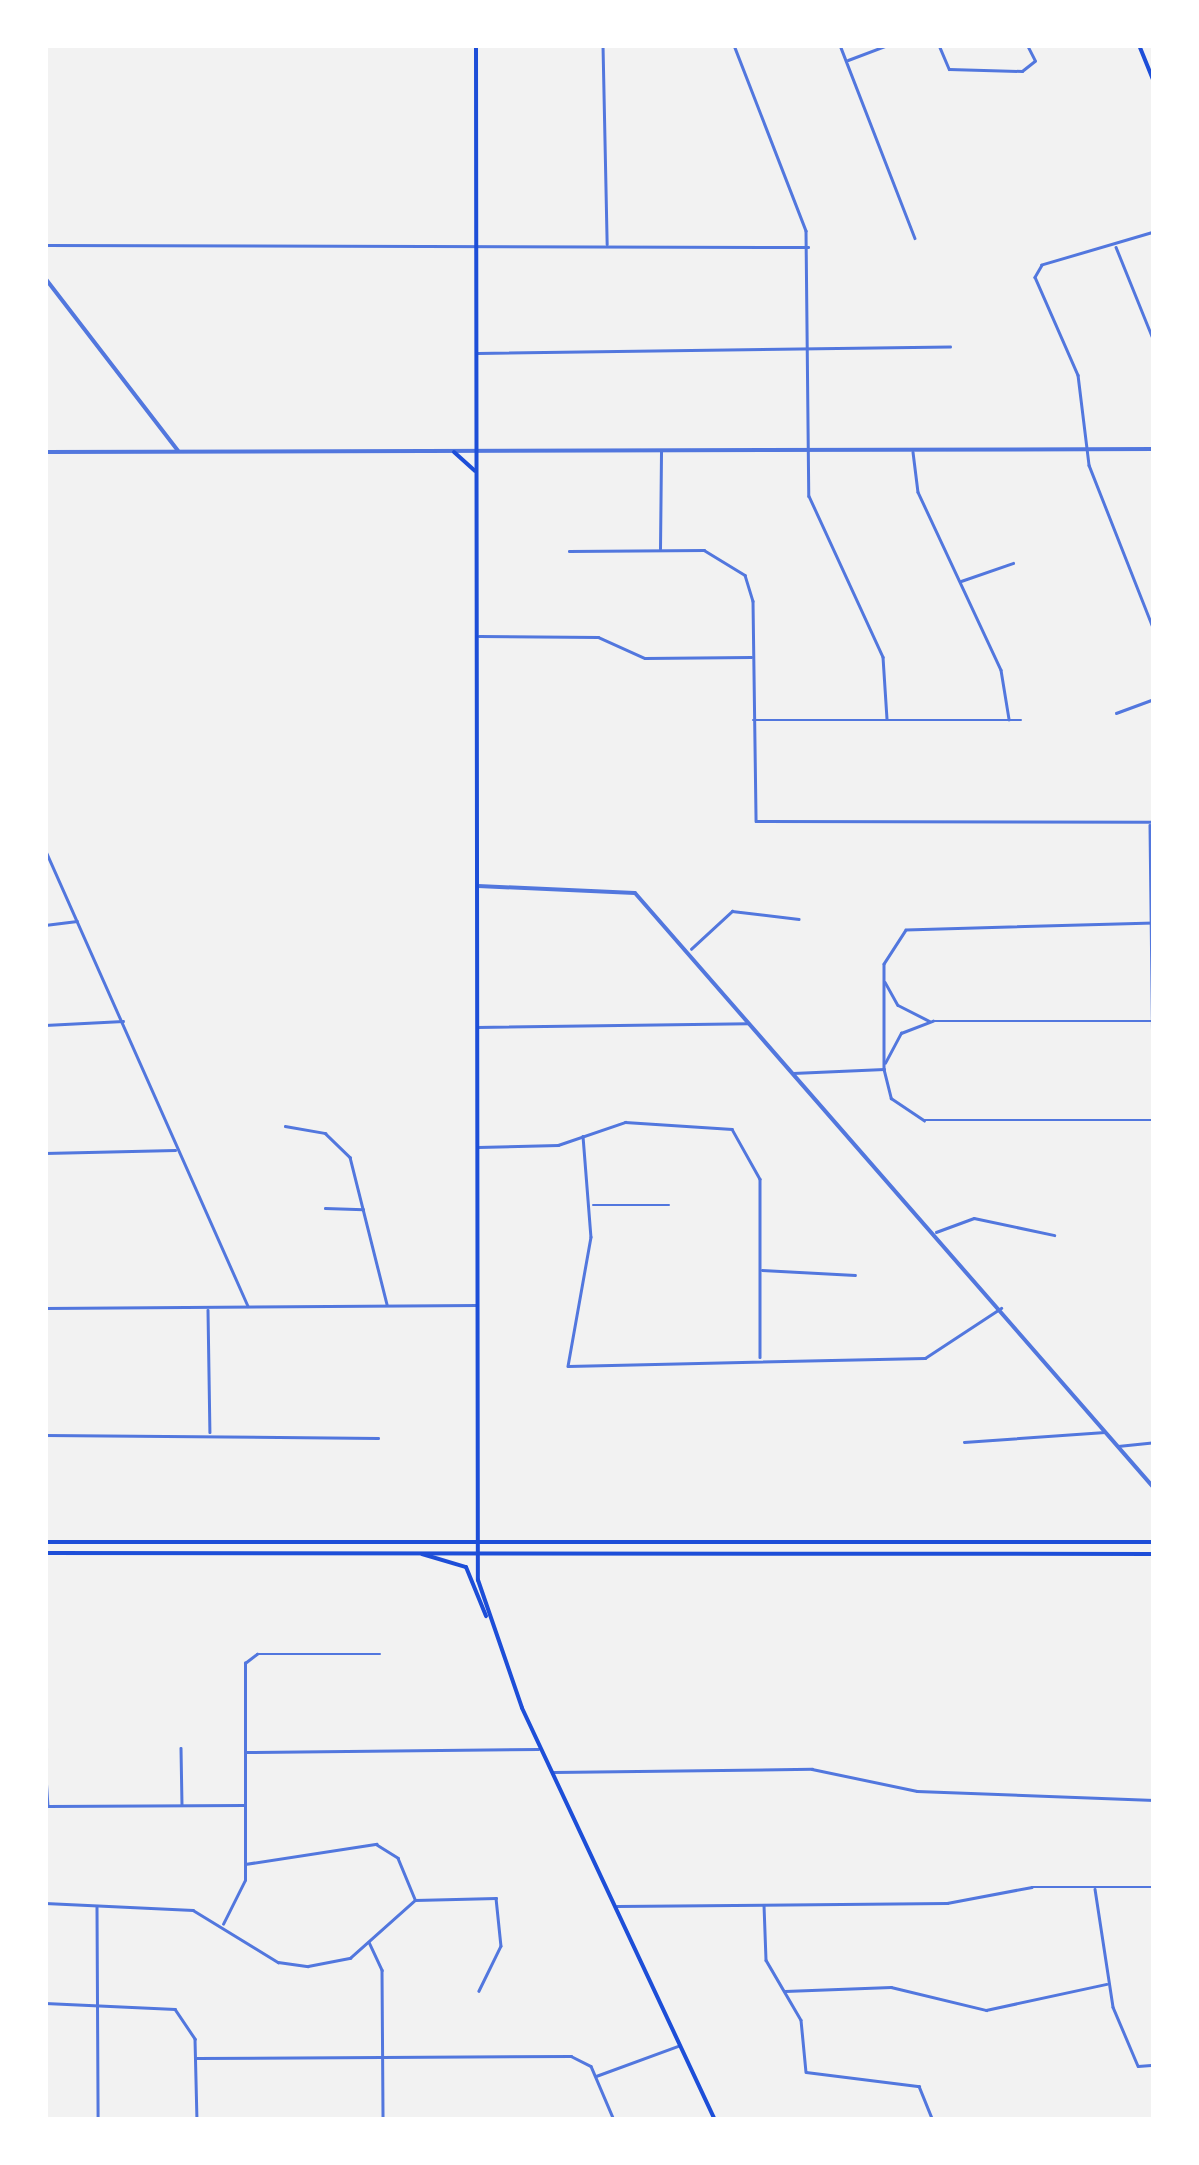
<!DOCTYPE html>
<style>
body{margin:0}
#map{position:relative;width:1199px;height:2165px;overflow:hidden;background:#f2f2f2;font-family:Roboto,sans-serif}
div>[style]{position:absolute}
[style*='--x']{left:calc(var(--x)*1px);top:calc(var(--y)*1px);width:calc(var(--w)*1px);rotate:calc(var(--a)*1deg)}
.minor>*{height:2.5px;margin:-1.25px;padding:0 1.25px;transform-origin:1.25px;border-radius:1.25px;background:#5277de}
.tertiary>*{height:4px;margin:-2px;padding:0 2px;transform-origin:2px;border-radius:2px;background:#5277de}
.secondary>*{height:4px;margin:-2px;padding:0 2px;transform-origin:2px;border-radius:2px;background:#1d4ed8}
span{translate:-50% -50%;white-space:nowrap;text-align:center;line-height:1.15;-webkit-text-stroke:10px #fff;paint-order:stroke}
.frame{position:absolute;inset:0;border:48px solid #fff;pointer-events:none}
</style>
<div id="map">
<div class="minor">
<div style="--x:603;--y:45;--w:199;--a:88.8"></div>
<div style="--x:734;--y:45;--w:199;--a:68.8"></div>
<div style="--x:806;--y:231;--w:265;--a:89.4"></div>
<div style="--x:809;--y:496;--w:177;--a:65.3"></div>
<div style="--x:883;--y:657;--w:62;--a:86.3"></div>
<div style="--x:840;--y:45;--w:207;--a:68.8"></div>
<div style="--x:939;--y:45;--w:26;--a:67"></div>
<div style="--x:949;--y:69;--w:73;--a:1.6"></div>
<div style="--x:1022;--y:71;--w:16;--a:-38"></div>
<div style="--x:1035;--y:61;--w:18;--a:-117"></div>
<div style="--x:848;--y:60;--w:43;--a:-20.6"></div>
<div style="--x:1154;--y:232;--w:117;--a:163.6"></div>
<div style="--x:1042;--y:265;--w:14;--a:120"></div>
<div style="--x:1035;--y:277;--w:107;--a:66.3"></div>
<div style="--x:1078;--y:375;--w:91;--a:83"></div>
<div style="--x:1089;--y:465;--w:177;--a:68.5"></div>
<div style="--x:45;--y:245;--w:763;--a:0.15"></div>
<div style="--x:1116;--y:247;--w:101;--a:68"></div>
<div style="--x:478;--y:353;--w:472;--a:-0.8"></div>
<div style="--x:913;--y:452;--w:40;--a:82.9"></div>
<div style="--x:918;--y:492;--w:196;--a:65"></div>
<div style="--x:1001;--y:670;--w:50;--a:80.7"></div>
<div style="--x:660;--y:549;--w:97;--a:-89.4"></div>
<div style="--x:569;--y:551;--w:135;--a:-0.4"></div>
<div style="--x:704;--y:550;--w:48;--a:31.4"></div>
<div style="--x:745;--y:575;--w:27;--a:73"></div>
<div style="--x:753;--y:601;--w:220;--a:89.2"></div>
<div style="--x:756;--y:821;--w:398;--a:0.1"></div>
<div style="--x:961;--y:581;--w:55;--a:-19.1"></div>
<div style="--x:479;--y:636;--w:119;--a:0.5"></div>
<div style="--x:598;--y:637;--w:51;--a:24.1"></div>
<div style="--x:645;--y:658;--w:106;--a:-0.5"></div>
<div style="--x:1116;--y:713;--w:40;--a:-20.2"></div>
<div style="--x:753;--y:720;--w:268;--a:0"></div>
<div style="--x:1150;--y:825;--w:333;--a:89.3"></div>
<div style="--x:45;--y:849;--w:500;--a:66.05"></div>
<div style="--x:1154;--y:923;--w:248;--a:178.4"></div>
<div style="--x:906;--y:930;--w:40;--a:122.9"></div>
<div style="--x:884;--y:964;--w:105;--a:90"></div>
<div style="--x:884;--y:1069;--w:30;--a:76"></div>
<div style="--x:891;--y:1098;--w:40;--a:34"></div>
<div style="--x:924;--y:1120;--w:230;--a:0"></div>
<div style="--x:45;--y:925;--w:32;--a:-7"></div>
<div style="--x:691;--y:949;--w:56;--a:-42.8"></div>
<div style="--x:732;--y:911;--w:67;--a:6.8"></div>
<div style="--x:885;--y:982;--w:26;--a:61"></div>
<div style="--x:898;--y:1005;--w:35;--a:27"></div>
<div style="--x:45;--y:1025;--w:78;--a:-2.9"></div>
<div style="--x:477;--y:1027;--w:271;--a:-0.8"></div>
<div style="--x:885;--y:1063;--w:34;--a:-62"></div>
<div style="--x:901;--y:1033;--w:34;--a:-21"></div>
<div style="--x:933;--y:1021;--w:221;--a:0"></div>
<div style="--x:793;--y:1073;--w:91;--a:-2.5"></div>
<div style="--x:285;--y:1126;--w:41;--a:9.9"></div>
<div style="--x:325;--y:1133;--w:35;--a:44"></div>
<div style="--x:350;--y:1157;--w:152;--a:75.9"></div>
<div style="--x:583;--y:1136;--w:101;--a:85.5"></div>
<div style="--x:591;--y:1237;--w:131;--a:100.1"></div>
<div style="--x:568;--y:1366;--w:357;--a:-1.3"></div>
<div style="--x:925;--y:1358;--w:91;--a:-33.3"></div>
<div style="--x:478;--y:1147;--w:80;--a:-1.4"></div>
<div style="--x:558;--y:1145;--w:71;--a:-18.9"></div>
<div style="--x:625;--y:1122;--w:107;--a:3.7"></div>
<div style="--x:732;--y:1129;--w:57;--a:60.8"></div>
<div style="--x:760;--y:1179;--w:178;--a:90"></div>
<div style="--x:45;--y:1153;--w:130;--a:-1.3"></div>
<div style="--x:593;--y:1205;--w:76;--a:0"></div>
<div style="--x:325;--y:1208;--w:38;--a:2"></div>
<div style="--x:936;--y:1232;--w:40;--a:-20.2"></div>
<div style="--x:974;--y:1218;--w:82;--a:12"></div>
<div style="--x:762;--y:1270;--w:93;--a:3.1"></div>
<div style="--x:45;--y:1308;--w:432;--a:-0.4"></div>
<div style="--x:208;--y:1310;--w:122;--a:89.1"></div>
<div style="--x:45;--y:1435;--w:333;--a:0.5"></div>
<div style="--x:964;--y:1442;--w:141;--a:-4.1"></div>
<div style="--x:1118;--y:1446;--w:36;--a:-6"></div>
<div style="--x:181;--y:1748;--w:56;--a:89"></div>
<div style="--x:247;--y:1752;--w:291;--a:-0.6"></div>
<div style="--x:45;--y:1761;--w:12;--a:-85"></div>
<div style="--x:45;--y:1762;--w:44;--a:86.1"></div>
<div style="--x:48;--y:1806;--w:196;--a:-0.3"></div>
<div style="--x:554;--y:1772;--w:258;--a:-0.7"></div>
<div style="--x:812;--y:1769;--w:107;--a:11.8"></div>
<div style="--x:917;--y:1791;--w:237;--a:2.2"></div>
<div style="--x:245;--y:1864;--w:133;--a:-8.7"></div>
<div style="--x:376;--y:1844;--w:26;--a:32"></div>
<div style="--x:398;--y:1858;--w:44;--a:67.5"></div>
<div style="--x:1095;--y:1889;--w:119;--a:81.3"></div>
<div style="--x:1113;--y:2007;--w:64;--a:67"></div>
<div style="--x:1138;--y:2066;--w:16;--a:-4"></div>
<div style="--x:45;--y:1903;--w:148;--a:2.7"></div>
<div style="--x:193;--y:1910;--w:100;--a:31.5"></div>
<div style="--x:278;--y:1962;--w:30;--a:8"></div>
<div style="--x:308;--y:1966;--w:43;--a:-10.8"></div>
<div style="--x:350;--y:1958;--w:87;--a:-41.7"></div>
<div style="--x:415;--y:1900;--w:81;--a:-1.4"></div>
<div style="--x:496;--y:1898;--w:48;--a:84.1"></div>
<div style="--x:501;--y:1946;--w:50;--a:116.1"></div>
<div style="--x:764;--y:1905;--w:55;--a:87.9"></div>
<div style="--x:766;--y:1960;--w:69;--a:59.7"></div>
<div style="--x:801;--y:2020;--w:52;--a:84.5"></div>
<div style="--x:806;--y:2072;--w:114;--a:7.1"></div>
<div style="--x:919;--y:2086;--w:37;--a:68"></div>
<div style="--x:617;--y:1906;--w:330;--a:-0.5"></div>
<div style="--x:947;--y:1903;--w:86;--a:-10.7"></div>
<div style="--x:1032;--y:1887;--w:122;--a:0"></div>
<div style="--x:97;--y:1907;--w:213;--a:89.7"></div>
<div style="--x:223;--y:1924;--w:49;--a:-63.4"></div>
<div style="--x:245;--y:1880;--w:217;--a:-90"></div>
<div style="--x:245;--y:1663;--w:15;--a:-37"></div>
<div style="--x:257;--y:1654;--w:123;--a:0"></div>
<div style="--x:369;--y:1942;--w:31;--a:65"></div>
<div style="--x:382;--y:1970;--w:150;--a:89.6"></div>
<div style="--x:785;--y:1991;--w:106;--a:-2.2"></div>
<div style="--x:891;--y:1987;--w:98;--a:13.6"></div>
<div style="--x:986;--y:2010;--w:123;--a:-12.2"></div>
<div style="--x:45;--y:2003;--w:130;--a:2.6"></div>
<div style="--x:175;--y:2009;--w:36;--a:56"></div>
<div style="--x:195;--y:2039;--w:81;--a:88.6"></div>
<div style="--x:197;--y:2058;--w:374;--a:-0.3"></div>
<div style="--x:571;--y:2056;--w:22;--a:27"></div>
<div style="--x:591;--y:2066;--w:59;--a:66.9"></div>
<div style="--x:596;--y:2076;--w:87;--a:-20.1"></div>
</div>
<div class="tertiary">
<div style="--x:45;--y:278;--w:218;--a:52.4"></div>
<div style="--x:45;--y:452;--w:1109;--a:-0.15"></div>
<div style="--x:478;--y:886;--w:157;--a:2.6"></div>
<div style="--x:635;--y:893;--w:790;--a:48.9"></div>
</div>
<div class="secondary">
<div style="--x:476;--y:45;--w:1535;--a:89.93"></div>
<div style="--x:478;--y:1580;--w:135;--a:71"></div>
<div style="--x:522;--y:1708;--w:455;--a:64.9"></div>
<div style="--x:1139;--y:45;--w:40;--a:68"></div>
<div style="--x:454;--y:452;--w:28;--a:42"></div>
<div style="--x:45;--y:1542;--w:1109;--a:0"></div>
<div style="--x:45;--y:1553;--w:1109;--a:0.05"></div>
<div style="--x:422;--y:1554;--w:46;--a:16.5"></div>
<div style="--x:466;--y:1567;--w:53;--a:67.8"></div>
</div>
<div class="frame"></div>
</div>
